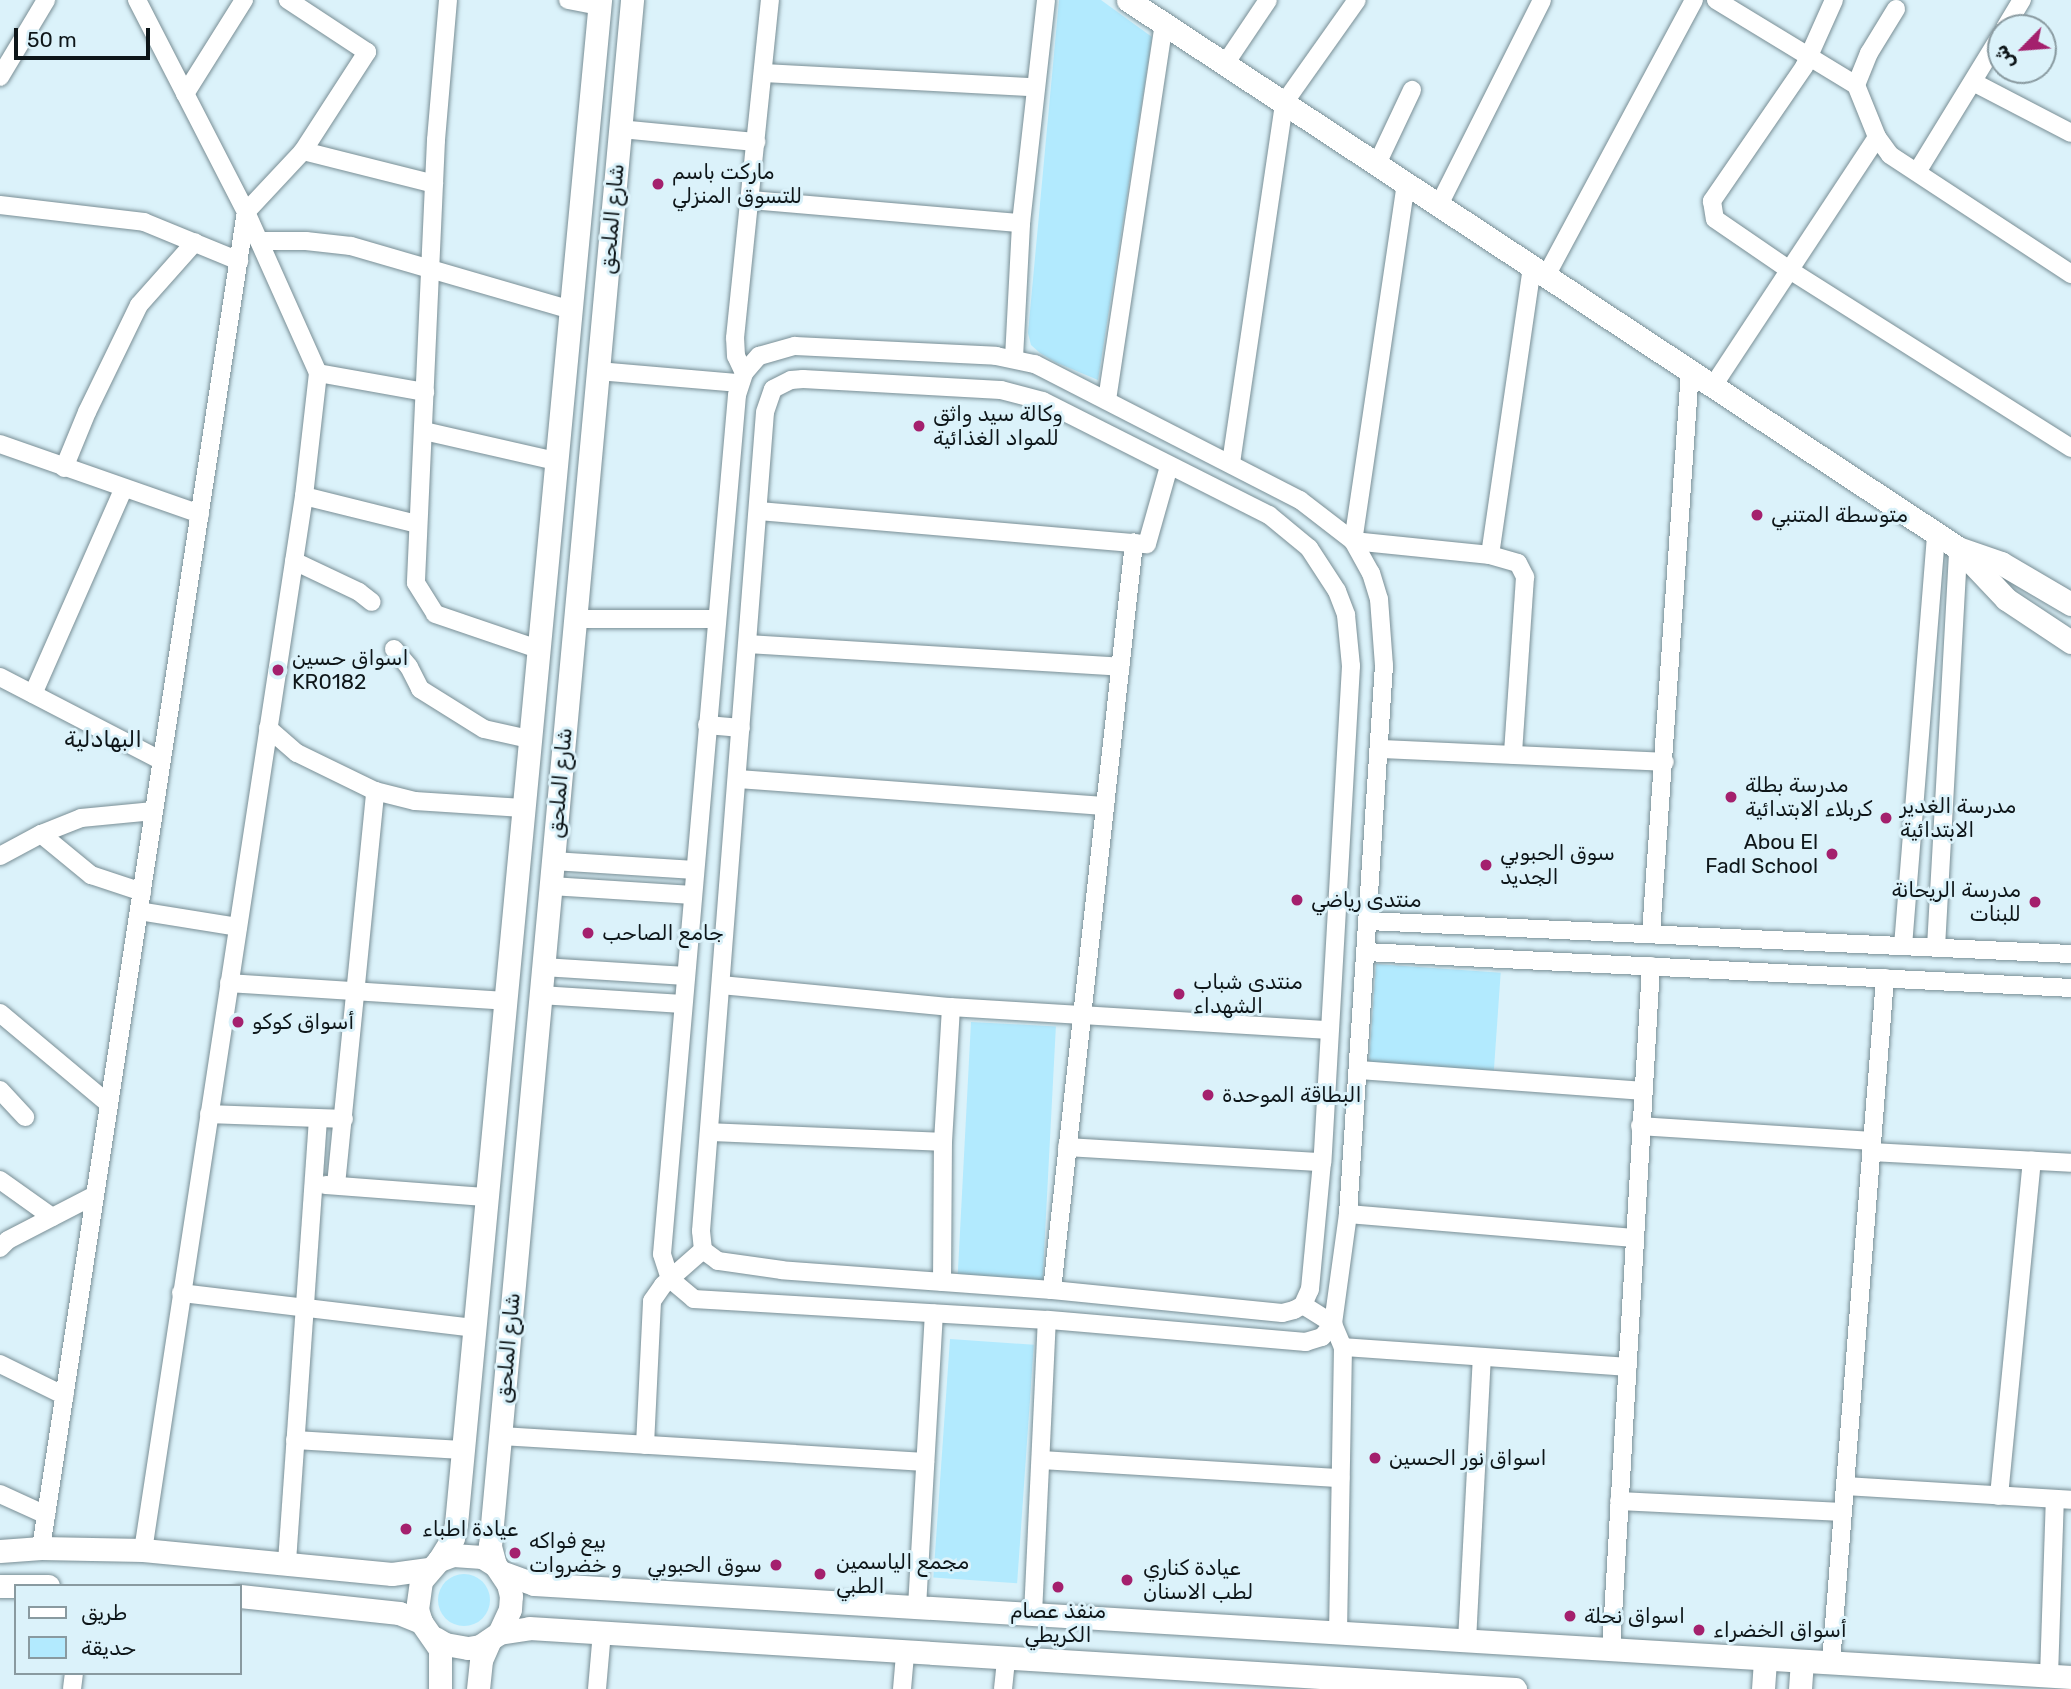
<!DOCTYPE html>
<meta charset="utf-8">
<style>
body{margin:0}
#map{position:relative;width:2071px;height:1689px;overflow:hidden;background:#dbf2fa;font-family:Rubik,Cairo,sans-serif}
div>[style]{position:absolute}
[style*='--x']{left:calc(var(--x)*1px);top:calc(var(--y)*1px);width:calc(var(--w)*1px);rotate:calc(var(--a)*1deg)}
.green>*{inset:0;background:#b2eafe;transform-origin:0 0}
.round{border-radius:50%}
.roads{filter:drop-shadow(0 0 2px #798e95) drop-shadow(0 0 2px #798e95)}
.minor>*{height:18px;margin:-9px;padding:0 9px;transform-origin:9px;border-radius:9px;background:#fff}
.tertiary>*{height:23px;margin:-11.5px;padding:0 11.5px;transform-origin:11.5px;border-radius:11.5px;background:#fff}
.dots>*{width:19px;height:19px;translate:-50% -50%;box-sizing:border-box;border:4px solid #dbf2fa;border-radius:50%}
span{translate:-50% -50%;white-space:nowrap;text-align:center;line-height:1.15;-webkit-text-stroke:6px #dbf2fa;paint-order:stroke}
.poi-label{font-size:21px;color:#0e1619}
.left{translate:0 -50%;text-align:left}
.right{translate:-100% -50%;text-align:right}
.street-label{font-size:21px;color:#0e1619}
.neighbourhood-label{font-size:23px;color:#0e1619}
.legend{position:absolute;left:14px;top:1584px;width:228px;height:91px;box-sizing:border-box;background:#dbf2fa;border:2px solid #899aa0;margin:0;padding:9px 12px;list-style:none;font-size:21px;color:#0e1619}
.legend li{display:flex;align-items:center;gap:14px;height:35px}
.legend b{width:35px;border:2px solid #899aa0}
.north{position:absolute;left:1987px;top:14px;width:70px;height:70px;box-sizing:border-box;background:#dbf2fa;border:2px solid #899aa0;border-radius:50%;rotate:245deg;font-size:19px;font-weight:700;line-height:28px;text-align:center;color:#0e1619}
.north::after{content:'';display:block;margin:auto;width:24px;height:32px;background:#a4206d;clip-path:polygon(50% 0,100% 100%,50% 72%,0 100%)}
.scale{position:absolute;left:14px;top:28px;width:136px;height:32px;box-sizing:border-box;border:4px solid #0e1619;border-top:0;padding-left:9px;font-size:21px;line-height:24px;white-space:nowrap;color:#0e1619;-webkit-text-stroke:5px #dbf2fa;paint-order:stroke}
</style>
<div id="map">
<div class="green">
<div style="clip-path:polygon(1059px 0,1101px 0,1152px 37px,1098px 380px,1055px 362px,1040px 353px,1031px 345px,1028px 333px)"></div>
<div style="left:1376px;top:964px;width:125px;height:99px;rotate:4deg"></div>
<div style="left:971px;top:1022px;width:85px;height:256px;rotate:3deg"></div>
<div style="left:950px;top:1339px;width:84px;height:239px;rotate:4deg"></div>
<div class="round" style="left:438px;top:1574px;width:52px;height:52px"></div>
</div>
<div class="roads">
<div class="minor">
<div style="--x:137;--y:0;--w:238;--a:62.8"></div>
<div style="--x:246;--y:212;--w:176;--a:65.9"></div>
<div style="--x:318;--y:373;--w:124;--a:96.5"></div>
<div style="--x:304;--y:496;--w:1066;--a:98.68"></div>
<div style="--x:448;--y:0;--w:141;--a:94.9"></div>
<div style="--x:436;--y:140;--w:443;--a:92.6"></div>
<div style="--x:416;--y:583;--w:36;--a:58"></div>
<div style="--x:435;--y:614;--w:109;--a:18.8"></div>
<div style="--x:568;--y:0;--w:33;--a:11"></div>
<div style="--x:1716;--y:0;--w:164;--a:31.3"></div>
<div style="--x:1834;--y:0;--w:73;--a:114.1"></div>
<div style="--x:1804;--y:67;--w:163;--a:124.5"></div>
<div style="--x:1712;--y:201;--w:18;--a:81"></div>
<div style="--x:1715;--y:219;--w:88;--a:34.4"></div>
<div style="--x:1788;--y:269;--w:335;--a:32.3"></div>
<div style="--x:1896;--y:9;--w:52;--a:121.5"></div>
<div style="--x:1869;--y:53;--w:35;--a:112"></div>
<div style="--x:1856;--y:85;--w:56;--a:68"></div>
<div style="--x:1877;--y:137;--w:22;--a:54"></div>
<div style="--x:1890;--y:155;--w:217;--a:33.3"></div>
<div style="--x:2005;--y:28;--w:33;--a:-59"></div>
<div style="--x:1225;--y:64;--w:77;--a:-56.1"></div>
<div style="--x:763;--y:73;--w:271;--a:3"></div>
<div style="--x:0;--y:77;--w:90;--a:-59.1"></div>
<div style="--x:1973;--y:82;--w:110;--a:27.5"></div>
<div style="--x:185;--y:94;--w:111;--a:-57.9"></div>
<div style="--x:620;--y:129;--w:137;--a:5.5"></div>
<div style="--x:303;--y:151;--w:135;--a:14.1"></div>
<div style="--x:1377;--y:164;--w:82;--a:-64.7"></div>
<div style="--x:1917;--y:172;--w:161;--a:-58.5"></div>
<div style="--x:1406;--y:183;--w:362;--a:98.4"></div>
<div style="--x:1353;--y:541;--w:138;--a:5.8"></div>
<div style="--x:1490;--y:555;--w:29;--a:16"></div>
<div style="--x:1518;--y:563;--w:16;--a:63"></div>
<div style="--x:1525;--y:577;--w:178;--a:93.9"></div>
<div style="--x:751;--y:200;--w:271;--a:4.9"></div>
<div style="--x:0;--y:205;--w:145;--a:6.7"></div>
<div style="--x:144;--y:222;--w:103;--a:22.3"></div>
<div style="--x:1439;--y:205;--w:229;--a:-63.3"></div>
<div style="--x:259;--y:241;--w:47;--a:0"></div>
<div style="--x:306;--y:241;--w:45;--a:6.3"></div>
<div style="--x:351;--y:246;--w:229;--a:16.2"></div>
<div style="--x:1546;--y:276;--w:313;--a:-61.8"></div>
<div style="--x:1014;--y:358;--w:135;--a:-87"></div>
<div style="--x:1021;--y:223;--w:224;--a:-83.6"></div>
<div style="--x:598;--y:371;--w:142;--a:4.9"></div>
<div style="--x:318;--y:373;--w:109;--a:10.1"></div>
<div style="--x:744;--y:373;--w:19;--a:-115"></div>
<div style="--x:736;--y:356;--w:18;--a:-93"></div>
<div style="--x:735;--y:338;--w:340;--a:-84.1"></div>
<div style="--x:803;--y:379;--w:198;--a:3.2"></div>
<div style="--x:1001;--y:390;--w:43;--a:14.7"></div>
<div style="--x:1043;--y:401;--w:253;--a:26.8"></div>
<div style="--x:1269;--y:515;--w:52;--a:39.5"></div>
<div style="--x:1309;--y:548;--w:51;--a:56.9"></div>
<div style="--x:1337;--y:591;--w:26;--a:69"></div>
<div style="--x:1346;--y:615;--w:51;--a:84.4"></div>
<div style="--x:1351;--y:666;--w:497;--a:93.3"></div>
<div style="--x:1322;--y:1162;--w:128;--a:95.4"></div>
<div style="--x:1310;--y:1289;--w:17;--a:114"></div>
<div style="--x:1303;--y:1305;--w:10;--a:151"></div>
<div style="--x:1294;--y:1310;--w:12;--a:166"></div>
<div style="--x:1282;--y:1313;--w:231;--a:-174.3"></div>
<div style="--x:1052;--y:1290;--w:271;--a:-175.8"></div>
<div style="--x:782;--y:1270;--w:65;--a:-172"></div>
<div style="--x:718;--y:1261;--w:19;--a:-144"></div>
<div style="--x:703;--y:1250;--w:19;--a:-96"></div>
<div style="--x:701;--y:1231;--w:821;--a:-85.53"></div>
<div style="--x:765;--y:412;--w:24;--a:-71"></div>
<div style="--x:773;--y:389;--w:20;--a:-27"></div>
<div style="--x:791;--y:380;--w:12;--a:-5"></div>
<div style="--x:1713;--y:386;--w:298;--a:-56.6"></div>
<div style="--x:1107;--y:400;--w:380;--a:-81.4"></div>
<div style="--x:424;--y:431;--w:135;--a:12.8"></div>
<div style="--x:0;--y:444;--w:212;--a:19.3"></div>
<div style="--x:1231;--y:463;--w:364;--a:-81.6"></div>
<div style="--x:1284;--y:103;--w:126;--a:-54.7"></div>
<div style="--x:64;--y:468;--w:61;--a:-67.7"></div>
<div style="--x:87;--y:412;--w:119;--a:-64.1"></div>
<div style="--x:139;--y:305;--w:84;--a:-48.4"></div>
<div style="--x:304;--y:496;--w:116;--a:13.9"></div>
<div style="--x:759;--y:511;--w:389;--a:4.9"></div>
<div style="--x:1147;--y:544;--w:81;--a:-74.2"></div>
<div style="--x:1490;--y:555;--w:292;--a:-81.7"></div>
<div style="--x:294;--y:561;--w:72;--a:25.5"></div>
<div style="--x:359;--y:592;--w:16;--a:38"></div>
<div style="--x:575;--y:619;--w:142;--a:0"></div>
<div style="--x:748;--y:644;--w:373;--a:3.5"></div>
<div style="--x:394;--y:649;--w:23;--a:50"></div>
<div style="--x:409;--y:667;--w:25;--a:63"></div>
<div style="--x:420;--y:689;--w:75;--a:32"></div>
<div style="--x:484;--y:729;--w:46;--a:12.5"></div>
<div style="--x:0;--y:677;--w:182;--a:27.4"></div>
<div style="--x:33;--y:694;--w:223;--a:-66.2"></div>
<div style="--x:707;--y:725;--w:34;--a:5"></div>
<div style="--x:268;--y:728;--w:38;--a:41"></div>
<div style="--x:297;--y:753;--w:87;--a:26"></div>
<div style="--x:375;--y:791;--w:41;--a:14"></div>
<div style="--x:415;--y:801;--w:108;--a:3.7"></div>
<div style="--x:1380;--y:749;--w:285;--a:2.6"></div>
<div style="--x:737;--y:779;--w:369;--a:4.2"></div>
<div style="--x:41;--y:834;--w:65;--a:39.4"></div>
<div style="--x:91;--y:875;--w:54;--a:18.4"></div>
<div style="--x:0;--y:856;--w:47;--a:-28.2"></div>
<div style="--x:41;--y:834;--w:43;--a:-21.8"></div>
<div style="--x:81;--y:818;--w:73;--a:-5.5"></div>
<div style="--x:553;--y:861;--w:142;--a:3.6"></div>
<div style="--x:551;--y:886;--w:142;--a:3.6"></div>
<div style="--x:139;--y:911;--w:100;--a:9.2"></div>
<div style="--x:1368;--y:921;--w:704;--a:2.69"></div>
<div style="--x:1651;--y:934;--w:564;--a:-86.04"></div>
<div style="--x:1903;--y:946;--w:414;--a:-85.4"></div>
<div style="--x:1936;--y:947;--w:400;--a:-86.8"></div>
<div style="--x:1366;--y:952;--w:706;--a:2.92"></div>
<div style="--x:543;--y:967;--w:143;--a:3.6"></div>
<div style="--x:229;--y:983;--w:276;--a:3.7"></div>
<div style="--x:721;--y:985;--w:231;--a:5.5"></div>
<div style="--x:951;--y:1007;--w:378;--a:3.5"></div>
<div style="--x:540;--y:995;--w:143;--a:3.6"></div>
<div style="--x:0;--y:1013;--w:142;--a:39.9"></div>
<div style="--x:1358;--y:1070;--w:285;--a:4.2"></div>
<div style="--x:0;--y:1090;--w:37;--a:47"></div>
<div style="--x:209;--y:1114;--w:135;--a:2.1"></div>
<div style="--x:1640;--y:1126;--w:232;--a:3.7"></div>
<div style="--x:709;--y:1132;--w:234;--a:2.4"></div>
<div style="--x:1067;--y:1147;--w:255;--a:3.4"></div>
<div style="--x:1871;--y:1152;--w:200;--a:3.1"></div>
<div style="--x:0;--y:1180;--w:64;--a:35.4"></div>
<div style="--x:325;--y:1185;--w:161;--a:4.3"></div>
<div style="--x:336;--y:1185;--w:396;--a:-84.3"></div>
<div style="--x:1348;--y:1214;--w:287;--a:4.8"></div>
<div style="--x:0;--y:1248;--w:11;--a:-45"></div>
<div style="--x:8;--y:1240;--w:98;--a:-27.3"></div>
<div style="--x:942;--y:1282;--w:140;--a:-89.6"></div>
<div style="--x:943;--y:1142;--w:135;--a:-86.6"></div>
<div style="--x:1052;--y:1290;--w:752;--a:-83.74"></div>
<div style="--x:181;--y:1293;--w:294;--a:6.8"></div>
<div style="--x:1303;--y:1305;--w:36;--a:32"></div>
<div style="--x:1333;--y:1324;--w:17;--a:130"></div>
<div style="--x:1322;--y:1337;--w:17;--a:163"></div>
<div style="--x:1306;--y:1342;--w:260;--a:-175.1"></div>
<div style="--x:1047;--y:1320;--w:354;--a:-176.6"></div>
<div style="--x:694;--y:1299;--w:31;--a:-140"></div>
<div style="--x:670;--y:1279;--w:26;--a:-108"></div>
<div style="--x:662;--y:1254;--w:862;--a:-85.01"></div>
<div style="--x:737;--y:395;--w:23;--a:-72"></div>
<div style="--x:744;--y:373;--w:23;--a:-49"></div>
<div style="--x:759;--y:356;--w:37;--a:-16"></div>
<div style="--x:795;--y:346;--w:201;--a:2.8"></div>
<div style="--x:996;--y:356;--w:40;--a:12"></div>
<div style="--x:1035;--y:364;--w:298;--a:27.2"></div>
<div style="--x:1300;--y:500;--w:67;--a:37.7"></div>
<div style="--x:1353;--y:541;--w:37;--a:61"></div>
<div style="--x:1371;--y:573;--w:27;--a:73"></div>
<div style="--x:1379;--y:599;--w:66;--a:85.7"></div>
<div style="--x:1384;--y:665;--w:550;--a:93.75"></div>
<div style="--x:1348;--y:1214;--w:111;--a:97.8"></div>
<div style="--x:1333;--y:1324;--w:25;--a:67"></div>
<div style="--x:1343;--y:1347;--w:286;--a:91"></div>
<div style="--x:1343;--y:1347;--w:285;--a:4"></div>
<div style="--x:0;--y:1364;--w:72;--a:26.2"></div>
<div style="--x:501;--y:1436;--w:425;--a:3.5"></div>
<div style="--x:295;--y:1440;--w:167;--a:3.4"></div>
<div style="--x:645;--y:1445;--w:144;--a:-87.2"></div>
<div style="--x:652;--y:1301;--w:19;--a:-55"></div>
<div style="--x:663;--y:1285;--w:53;--a:-41.2"></div>
<div style="--x:1042;--y:1460;--w:299;--a:3.5"></div>
<div style="--x:1845;--y:1486;--w:226;--a:3.5"></div>
<div style="--x:0;--y:1494;--w:51;--a:24.5"></div>
<div style="--x:1999;--y:1496;--w:337;--a:-84.4"></div>
<div style="--x:1619;--y:1501;--w:224;--a:2.8"></div>
<div style="--x:41;--y:1548;--w:1352;--a:-81.28"></div>
<div style="--x:246;--y:212;--w:83;--a:-46.9"></div>
<div style="--x:303;--y:151;--w:118;--a:-57.1"></div>
<div style="--x:367;--y:52;--w:95;--a:-146.6"></div>
<div style="--x:287;--y:1562;--w:444;--a:-86"></div>
<div style="--x:917;--y:1607;--w:294;--a:-86.7"></div>
<div style="--x:1033;--y:1614;--w:294;--a:-87.3"></div>
<div style="--x:1467;--y:1641;--w:284;--a:-87"></div>
<div style="--x:1611;--y:1650;--w:685;--a:-86.65"></div>
<div style="--x:1831;--y:1663;--w:687;--a:-85.49"></div>
<div style="--x:2049;--y:1676;--w:177;--a:-88.1"></div>
<div style="--x:72;--y:1689;--w:16;--a:-83"></div>
<div style="--x:597;--y:1689;--w:57;--a:-85"></div>
<div style="--x:902;--y:1689;--w:38;--a:-85"></div>
<div style="--x:1003;--y:1689;--w:31;--a:-84"></div>
</div>
<div class="tertiary">
<div style="--x:1128;--y:0;--w:995;--a:33.43"></div>
<div style="--x:1958;--y:548;--w:46;--a:19.2"></div>
<div style="--x:2001;--y:563;--w:81;--a:30.4"></div>
<div style="--x:1958;--y:548;--w:70;--a:46.7"></div>
<div style="--x:2006;--y:599;--w:78;--a:33.5"></div>
<div style="--x:0;--y:1551;--w:41;--a:-4.2"></div>
<div style="--x:41;--y:1548;--w:102;--a:1.1"></div>
<div style="--x:143;--y:1550;--w:250;--a:5.5"></div>
<div style="--x:392;--y:1574;--w:37;--a:-8"></div>
<div style="--x:439;--y:1560;--w:26;--a:-58"></div>
<div style="--x:453;--y:1538;--w:14;--a:-78"></div>
<div style="--x:456;--y:1524;--w:1531;--a:-84.6"></div>
<div style="--x:495;--y:1565;--w:20;--a:-105"></div>
<div style="--x:490;--y:1546;--w:1553;--a:-84.75"></div>
<div style="--x:501;--y:1572;--w:35;--a:20"></div>
<div style="--x:534;--y:1584;--w:1540;--a:3.46"></div>
<div style="--x:0;--y:1586;--w:48;--a:0"></div>
<div style="--x:240;--y:1596;--w:160;--a:6.1"></div>
<div style="--x:399;--y:1613;--w:24;--a:22"></div>
<div style="--x:499;--y:1633;--w:30;--a:-9"></div>
<div style="--x:529;--y:1628;--w:988;--a:3.54"></div>
<div style="--x:435;--y:1638;--w:12;--a:31"></div>
<div style="--x:445;--y:1644;--w:23;--a:10"></div>
<div style="--x:468;--y:1648;--w:12;--a:-9"></div>
<div style="--x:480;--y:1646;--w:23;--a:-34"></div>
<div style="--x:499;--y:1633;--w:26;--a:-65"></div>
<div style="--x:510;--y:1609;--w:13;--a:-86"></div>
<div style="--x:511;--y:1596;--w:12;--a:-104"></div>
<div style="--x:508;--y:1584;--w:23;--a:-124"></div>
<div style="--x:495;--y:1565;--w:15;--a:-148"></div>
<div style="--x:482;--y:1557;--w:29;--a:-176"></div>
<div style="--x:453;--y:1555;--w:15;--a:160"></div>
<div style="--x:439;--y:1560;--w:28;--a:131"></div>
<div style="--x:421;--y:1581;--w:28;--a:98"></div>
<div style="--x:417;--y:1609;--w:14;--a:73"></div>
<div style="--x:421;--y:1622;--w:33;--a:55"></div>
<div style="--x:440;--y:1649;--w:40;--a:90"></div>
<div style="--x:478;--y:1689;--w:29;--a:-84"></div>
<div style="--x:481;--y:1660;--w:22;--a:-66"></div>
<div style="--x:1763;--y:1689;--w:30;--a:-86"></div>
<div style="--x:1800;--y:1689;--w:28;--a:-86"></div>
</div>
</div>
<div class="dots">
<div style="left:658px;top:184px;background:#a4206d"></div>
<div style="left:919px;top:426px;background:#a4206d"></div>
<div style="left:1757px;top:515px;background:#a4206d"></div>
<div style="left:278px;top:670px;background:#a4206d"></div>
<div style="left:1731px;top:797px;background:#a4206d"></div>
<div style="left:1886px;top:818px;background:#a4206d"></div>
<div style="left:1832px;top:854px;background:#a4206d"></div>
<div style="left:1486px;top:865px;background:#a4206d"></div>
<div style="left:1297px;top:900px;background:#a4206d"></div>
<div style="left:2035px;top:902px;background:#a4206d"></div>
<div style="left:588px;top:933px;background:#a4206d"></div>
<div style="left:1179px;top:994px;background:#a4206d"></div>
<div style="left:238px;top:1022px;background:#a4206d"></div>
<div style="left:1208px;top:1095px;background:#a4206d"></div>
<div style="left:1375px;top:1458px;background:#a4206d"></div>
<div style="left:406px;top:1529px;background:#a4206d"></div>
<div style="left:515px;top:1553px;background:#a4206d"></div>
<div style="left:776px;top:1565px;background:#a4206d"></div>
<div style="left:820px;top:1574px;background:#a4206d"></div>
<div style="left:1127px;top:1580px;background:#a4206d"></div>
<div style="left:1058px;top:1587px;background:#a4206d"></div>
<div style="left:1570px;top:1616px;background:#a4206d"></div>
<div style="left:1699px;top:1630px;background:#a4206d"></div>
</div>
<div class="poi-label">
<span class="left" style="left:672px;top:184px">ماركت باسم<br>للتسوق المنزلي</span>
<span class="left" style="left:933px;top:426px">وكالة سيد واثق<br>للمواد الغذائية</span>
<span class="left" style="left:1771px;top:515px">متوسطة المتنبي</span>
<span class="left" style="left:292px;top:670px">اسواق حسين<br>KR0182</span>
<span class="left" style="left:1745px;top:797px">مدرسة بطلة<br>كربلاء الابتدائية</span>
<span class="left" style="left:1900px;top:818px">مدرسة الغدير<br>الابتدائية</span>
<span class="right" style="left:1818px;top:854px">Abou El<br>Fadl School</span>
<span class="left" style="left:1500px;top:865px">سوق الحبوبي<br>الجديد</span>
<span class="right" style="left:2021px;top:902px">مدرسة الريحانة<br>للبنات</span>
<span class="left" style="left:1311px;top:900px">منتدى رياضي</span>
<span class="left" style="left:602px;top:933px">جامع الصاحب</span>
<span class="left" style="left:1193px;top:994px">منتدى شباب<br>الشهداء</span>
<span class="left" style="left:252px;top:1022px">أسواق كوكو</span>
<span class="left" style="left:1222px;top:1095px">البطاقة الموحدة</span>
<span class="left" style="left:1389px;top:1458px">اسواق نور الحسين</span>
<span class="left" style="left:422px;top:1529px">عيادة اطباء</span>
<span class="left" style="left:529px;top:1553px">بيع فواكه<br>و خضروات</span>
<span class="left" style="left:836px;top:1574px">مجمع الياسمين<br>الطبي</span>
<span class="right" style="left:762px;top:1565px">سوق الحبوبي</span>
<span class="left" style="left:1143px;top:1580px">عيادة كناري<br>لطب الاسنان</span>
<span style="left:1058px;top:1623px">منفذ عصام<br>الكريطي</span>
<span class="left" style="left:1584px;top:1616px">اسواق نحلة</span>
<span class="left" style="left:1713px;top:1630px">أسواق الخضراء</span>
</div>
<div class="street-label">
<span style="left:612px;top:219px;rotate:-85deg">شارع الملحق</span>
<span style="left:560px;top:783px;rotate:-85deg">شارع الملحق</span>
<span style="left:508px;top:1348px;rotate:-85deg">شارع الملحق</span>
</div>
<div class="neighbourhood-label">
<span style="left:103px;top:739px">البهادلية</span>
</div>
<ul class="legend">
<li><b style="height:9px;background:#fff"></b>طريق</li>
<li><b style="height:19px;background:#b2eafe"></b>حديقة</li>
</ul>
<div class="north">ش</div>
<div class="scale">50 m</div>
</div>
